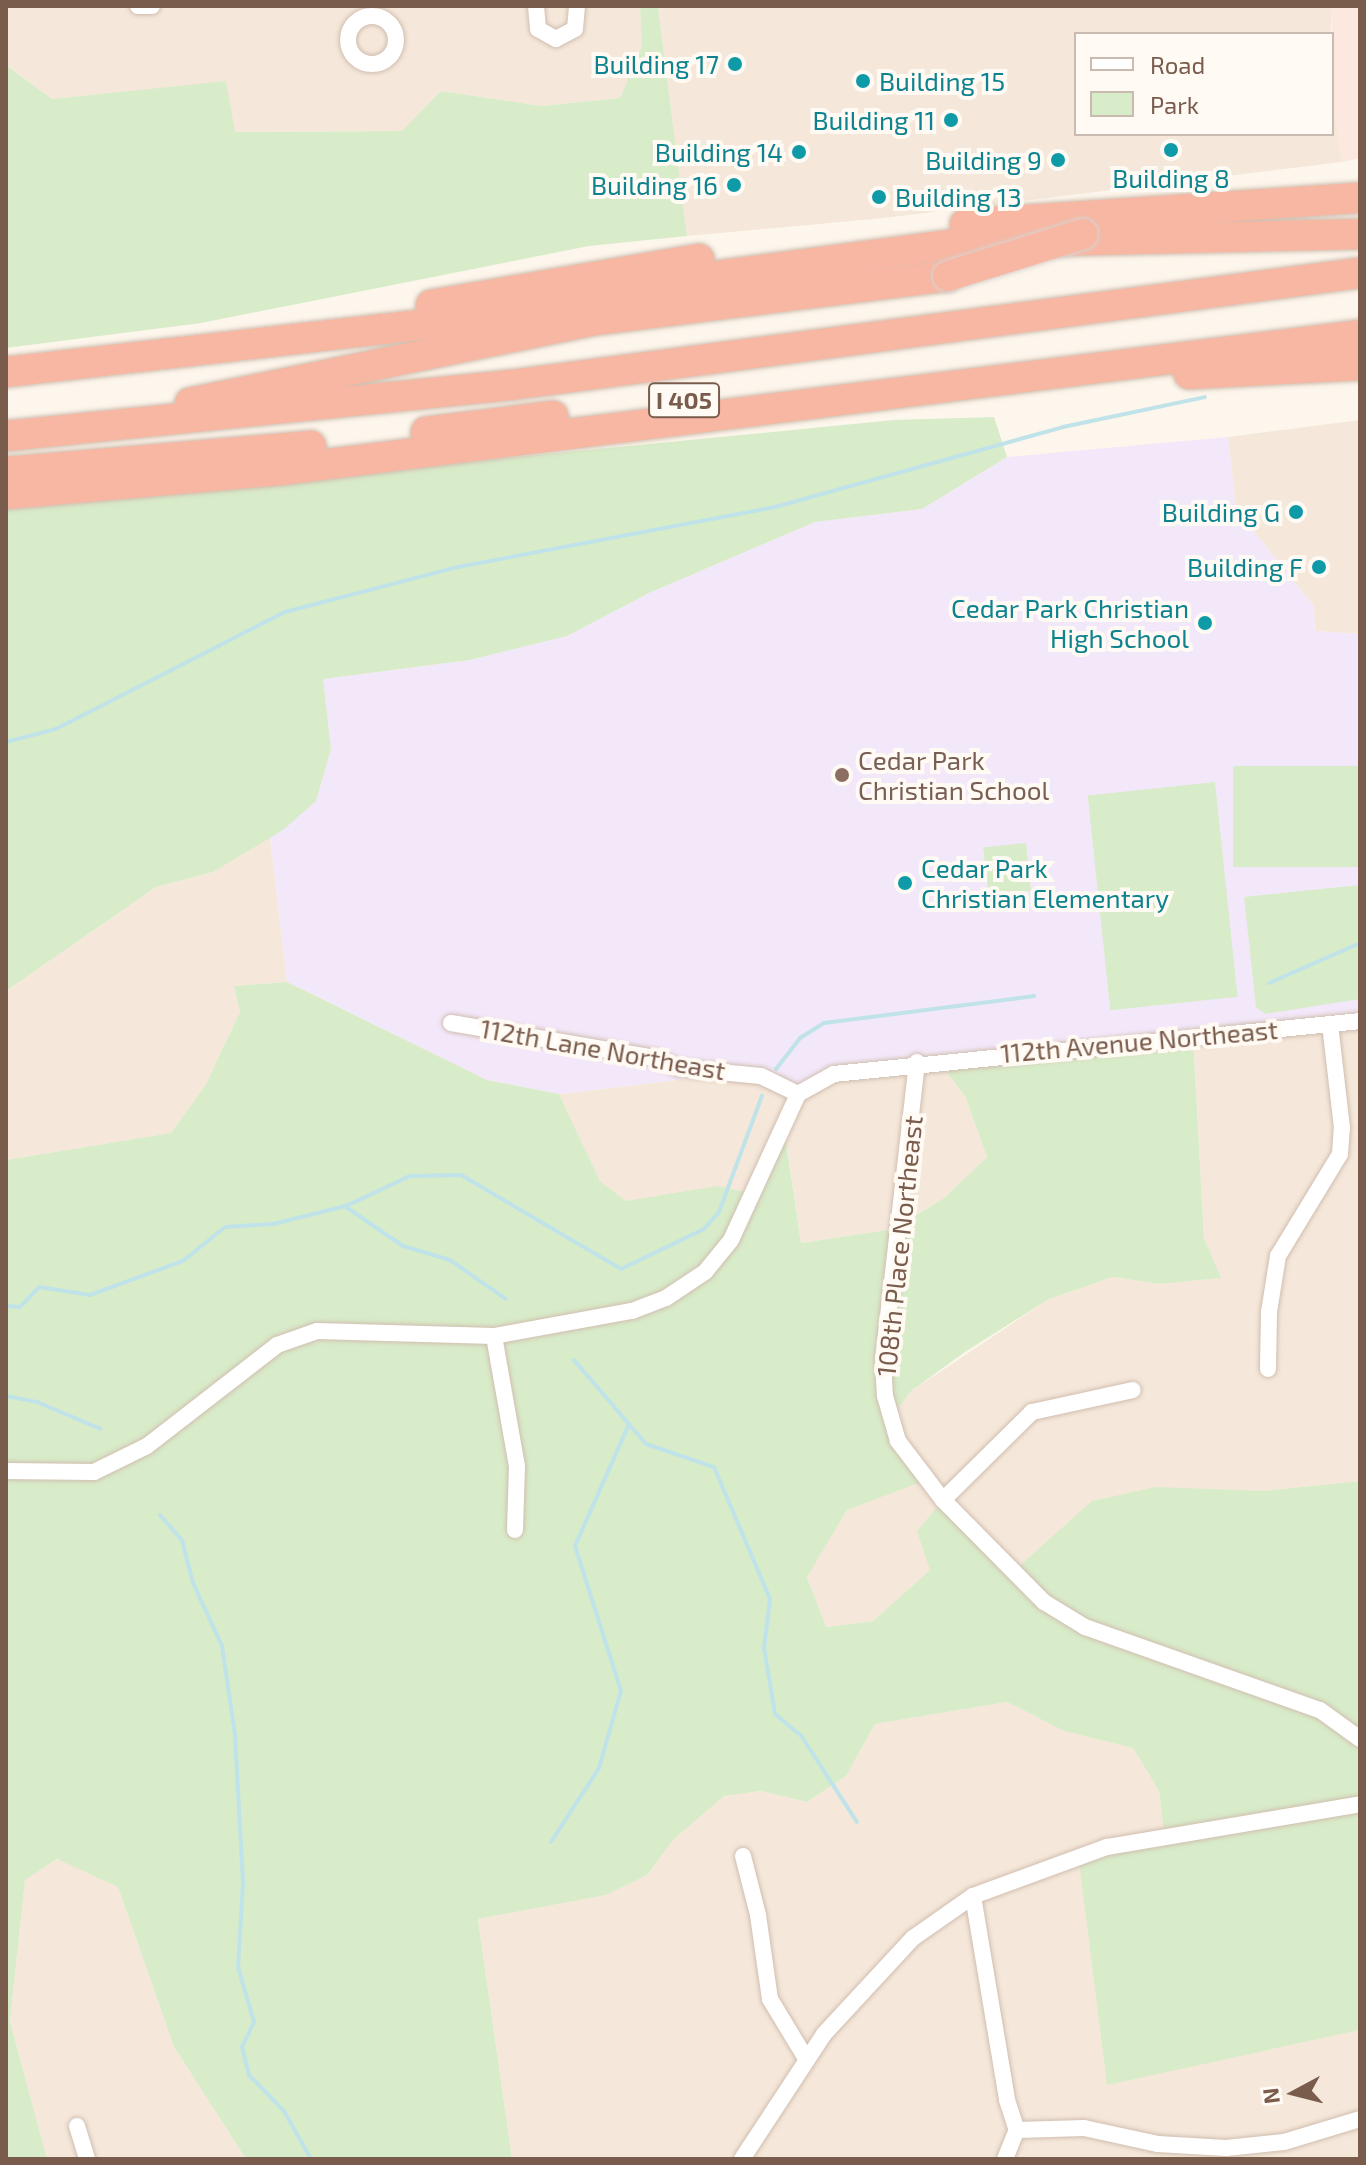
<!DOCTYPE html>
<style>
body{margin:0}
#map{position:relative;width:1366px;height:2165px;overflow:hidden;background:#fdf6ec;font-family:"Exo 2",sans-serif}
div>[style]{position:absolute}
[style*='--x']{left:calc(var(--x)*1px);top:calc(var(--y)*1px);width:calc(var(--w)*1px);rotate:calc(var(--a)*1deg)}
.residential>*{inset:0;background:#f5e8da}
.commercial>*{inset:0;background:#fde8e0}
.education>*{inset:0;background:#f3e8fa}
.green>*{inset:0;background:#d8ecc9;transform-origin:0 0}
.stream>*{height:4px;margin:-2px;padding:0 2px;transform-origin:2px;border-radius:2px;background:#bfe3e8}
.roads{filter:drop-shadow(0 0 2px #d1beb0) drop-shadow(0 0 2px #d1beb0)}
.minor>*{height:16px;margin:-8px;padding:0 8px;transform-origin:8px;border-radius:8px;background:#fff}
.minor>.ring{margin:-8px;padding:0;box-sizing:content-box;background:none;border:16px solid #fff;border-radius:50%}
.motorway>*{height:30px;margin:-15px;padding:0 15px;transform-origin:15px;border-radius:15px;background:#f7b7a3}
.bridges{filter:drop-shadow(0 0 2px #dad1cd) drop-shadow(0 0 2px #dad1cd)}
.motorway-bridge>*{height:30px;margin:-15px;padding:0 15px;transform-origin:15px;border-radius:15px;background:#f7b7a3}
.dots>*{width:22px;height:22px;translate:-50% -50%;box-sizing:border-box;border:4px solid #fffaf3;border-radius:50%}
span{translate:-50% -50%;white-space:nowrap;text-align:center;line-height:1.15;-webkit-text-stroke:8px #fffaf3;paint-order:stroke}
.shield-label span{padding:2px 6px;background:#fffaf3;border:2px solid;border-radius:6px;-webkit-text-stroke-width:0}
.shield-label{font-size:24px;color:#7a5c4d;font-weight:700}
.culture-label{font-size:26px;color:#0d838f}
.right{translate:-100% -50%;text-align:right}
.left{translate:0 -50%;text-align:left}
.education-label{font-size:26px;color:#785e54}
.street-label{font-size:26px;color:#7a5c4d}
.frame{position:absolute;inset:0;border:8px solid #7a5c4d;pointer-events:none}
.legend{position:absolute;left:1074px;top:32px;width:260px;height:104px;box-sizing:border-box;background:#fffaf3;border:2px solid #cabbb1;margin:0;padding:10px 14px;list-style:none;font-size:24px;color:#7a5c4d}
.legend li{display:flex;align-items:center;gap:16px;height:40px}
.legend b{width:40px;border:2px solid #cabbb1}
.north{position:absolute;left:1254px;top:2053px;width:80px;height:80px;-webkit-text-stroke:6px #fffaf3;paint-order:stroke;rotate:263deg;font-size:22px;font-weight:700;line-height:32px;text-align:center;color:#7a5c4d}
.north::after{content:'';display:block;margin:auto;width:28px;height:36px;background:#7a5c4d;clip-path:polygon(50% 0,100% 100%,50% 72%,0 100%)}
</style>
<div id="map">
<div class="residential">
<div style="clip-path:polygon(6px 6px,640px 6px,642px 45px,620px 98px,541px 106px,441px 91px,403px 131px,234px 132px,226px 82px,52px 99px,6px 65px)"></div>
<div style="clip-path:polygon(658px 6px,1332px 6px,1331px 34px,1076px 34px,1076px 134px,1332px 134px,1332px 96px,1342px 162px,884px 218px,687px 236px)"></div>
<div style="clip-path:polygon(1360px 420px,1360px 634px,1316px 631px,1313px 605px,1236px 509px,1228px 437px)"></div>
<div style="clip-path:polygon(270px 837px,287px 982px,234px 986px,240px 1012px,205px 1086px,171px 1133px,6px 1160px,6px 991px,156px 887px,213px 872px)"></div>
<div style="clip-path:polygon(1360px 1021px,1360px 1481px,1262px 1491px,1017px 1568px,930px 1570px,873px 1621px,825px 1627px,807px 1576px,847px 1510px,887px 1424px,910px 1392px,1049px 1299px,1113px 1277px,1160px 1284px,1220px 1278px,1204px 1238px,1193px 1036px)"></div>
<div style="clip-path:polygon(937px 1060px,965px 1096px,987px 1157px,944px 1198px,894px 1229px,801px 1243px,784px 1125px,754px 1194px,626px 1201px,600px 1181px,559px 1094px,738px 1073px,813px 1085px)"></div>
<div style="clip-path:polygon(1007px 1702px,1064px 1731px,1133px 1748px,1159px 1791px,1165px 1841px,1107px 2084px,1360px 2030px,1360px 2159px,512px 2159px,478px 1919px,606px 1895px,647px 1875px,673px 1840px,724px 1796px,761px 1791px,807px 1802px,846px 1776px,875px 1724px)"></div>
<div style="clip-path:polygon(58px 1859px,118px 1887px,174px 2047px,246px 2159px,47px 2159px,10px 2021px,25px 1879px)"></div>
</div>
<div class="commercial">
<div style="clip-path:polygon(1332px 6px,1360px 6px,1360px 158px,1342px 162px,1332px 96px)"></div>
</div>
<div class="education">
<div style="clip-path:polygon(1228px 437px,1236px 509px,1313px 605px,1316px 631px,1360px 634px,1360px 1021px,861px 1069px,798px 1094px,737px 1073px,559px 1094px,487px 1080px,287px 982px,270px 837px,316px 800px,331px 749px,322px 679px,470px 660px,567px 636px,649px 593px,815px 522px,922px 509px,1007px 457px)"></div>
</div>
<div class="green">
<div style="clip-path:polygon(640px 6px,658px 6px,687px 236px,589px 246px,201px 323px,6px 348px,6px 65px,52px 99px,226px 81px,235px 132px,402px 131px,441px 91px,541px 106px,620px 98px,642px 45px)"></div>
<div style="clip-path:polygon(994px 417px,1007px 457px,922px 509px,815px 522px,649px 593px,567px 636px,470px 660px,323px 679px,331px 749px,316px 801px,283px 830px,213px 872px,156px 887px,6px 991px,6px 507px,894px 420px)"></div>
<div style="left:1360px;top:766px;width:101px;height:127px;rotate:90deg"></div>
<div style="left:1215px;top:782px;width:216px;height:128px;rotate:84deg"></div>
<div style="left:1026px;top:843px;width:48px;height:43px;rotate:84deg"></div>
<div style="clip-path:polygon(1360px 885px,1360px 999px,1265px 1014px,1256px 1007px,1244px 897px)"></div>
<div style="clip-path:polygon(287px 982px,487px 1080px,559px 1094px,600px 1181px,626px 1201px,717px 1186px,754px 1194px,784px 1128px,801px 1243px,894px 1229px,944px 1198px,987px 1157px,965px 1096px,937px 1060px,1193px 1036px,1204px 1238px,1221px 1278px,1160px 1284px,1113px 1277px,1049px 1299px,965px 1352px,910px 1392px,888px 1424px,931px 1478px,847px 1510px,807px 1577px,826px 1627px,873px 1621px,930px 1570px,917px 1531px,943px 1500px,1017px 1568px,1092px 1501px,1156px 1487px,1262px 1491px,1360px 1481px,1360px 2030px,1107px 2085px,1079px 1862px,1165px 1841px,1159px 1791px,1133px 1748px,1064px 1731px,1007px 1702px,875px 1724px,846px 1776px,807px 1802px,761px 1791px,724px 1796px,673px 1840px,647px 1875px,606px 1895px,478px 1919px,512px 2159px,246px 2159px,174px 2047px,118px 1887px,57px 1859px,25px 1880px,10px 2021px,47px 2159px,6px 2159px,6px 1160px,171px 1133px,205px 1086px,240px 1012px,234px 986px)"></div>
</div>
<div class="stream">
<div style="--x:6;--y:742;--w:52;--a:-14.6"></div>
<div style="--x:56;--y:729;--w:257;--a:-27.1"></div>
<div style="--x:285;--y:612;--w:179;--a:-14.6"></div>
<div style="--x:458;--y:567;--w:323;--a:-10.7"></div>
<div style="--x:775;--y:507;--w:299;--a:-15.5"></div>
<div style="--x:1063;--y:427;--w:145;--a:-11.9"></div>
<div style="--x:1269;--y:983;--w:99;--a:-23.7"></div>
<div style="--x:776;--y:1069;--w:39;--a:-52"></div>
<div style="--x:800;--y:1038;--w:28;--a:-32"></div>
<div style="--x:824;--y:1023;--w:212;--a:-7.3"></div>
<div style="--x:346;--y:1207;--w:69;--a:34.4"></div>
<div style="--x:403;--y:1246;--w:49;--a:16.6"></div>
<div style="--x:450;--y:1260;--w:68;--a:34.9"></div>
<div style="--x:6;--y:1306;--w:14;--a:4"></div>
<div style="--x:20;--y:1307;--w:28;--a:-46"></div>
<div style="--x:39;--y:1287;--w:52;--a:8.9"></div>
<div style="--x:90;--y:1295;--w:99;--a:-20.1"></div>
<div style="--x:183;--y:1261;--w:54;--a:-39"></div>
<div style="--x:225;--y:1227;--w:48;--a:-3.6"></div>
<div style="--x:273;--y:1224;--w:75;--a:-13.9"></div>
<div style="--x:346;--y:1206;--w:71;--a:-25.1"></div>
<div style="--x:410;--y:1176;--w:51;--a:-1.1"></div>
<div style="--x:461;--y:1175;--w:186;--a:30.4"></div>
<div style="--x:621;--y:1269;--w:92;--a:-25.7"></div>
<div style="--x:704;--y:1229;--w:23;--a:-49"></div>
<div style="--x:719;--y:1212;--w:124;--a:-69.7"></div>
<div style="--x:574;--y:1360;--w:111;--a:49.4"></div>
<div style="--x:646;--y:1444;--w:72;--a:18.7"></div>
<div style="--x:714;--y:1467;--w:143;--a:67"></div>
<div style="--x:770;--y:1599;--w:49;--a:97"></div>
<div style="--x:764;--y:1648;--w:67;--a:80.5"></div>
<div style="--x:775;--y:1714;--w:35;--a:40"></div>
<div style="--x:802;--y:1737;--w:101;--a:57.1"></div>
<div style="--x:6;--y:1396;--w:32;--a:11"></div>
<div style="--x:37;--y:1402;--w:69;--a:22.9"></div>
<div style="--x:160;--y:1515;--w:33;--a:49"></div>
<div style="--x:182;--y:1540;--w:44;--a:75.7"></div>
<div style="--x:193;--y:1583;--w:69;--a:65.3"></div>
<div style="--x:222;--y:1646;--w:90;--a:81.7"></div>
<div style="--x:235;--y:1735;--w:149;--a:86.9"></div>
<div style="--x:243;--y:1884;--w:83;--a:93.4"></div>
<div style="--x:238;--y:1967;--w:57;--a:73.8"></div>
<div style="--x:254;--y:2022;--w:28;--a:116"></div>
<div style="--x:242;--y:2047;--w:29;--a:76"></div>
<div style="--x:249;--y:2075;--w:50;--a:45.8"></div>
<div style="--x:284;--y:2111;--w:55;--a:60.6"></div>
<div style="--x:551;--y:1842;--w:88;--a:-57"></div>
<div style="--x:599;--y:1768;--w:80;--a:-74.1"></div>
<div style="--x:621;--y:1691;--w:152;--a:-107.6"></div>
<div style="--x:575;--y:1546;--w:133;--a:-66.1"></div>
</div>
<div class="roads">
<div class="minor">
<div style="--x:138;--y:6;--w:14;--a:0"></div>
<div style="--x:536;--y:6;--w:23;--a:85"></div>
<div style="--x:538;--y:29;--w:21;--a:29"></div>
<div style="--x:556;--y:39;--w:21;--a:-28"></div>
<div style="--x:575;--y:29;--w:23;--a:-85"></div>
<div class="ring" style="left:348px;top:16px;width:32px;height:32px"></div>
<div style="--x:451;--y:1023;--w:208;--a:9.7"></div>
<div style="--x:656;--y:1058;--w:25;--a:23"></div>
<div style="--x:679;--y:1068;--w:82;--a:5.6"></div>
<div style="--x:761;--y:1076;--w:41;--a:25.9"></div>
<div style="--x:917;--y:1062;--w:299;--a:96.5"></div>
<div style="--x:883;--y:1359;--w:37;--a:87"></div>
<div style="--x:885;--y:1396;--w:47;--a:73.9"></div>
<div style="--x:898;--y:1441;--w:74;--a:52.7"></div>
<div style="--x:943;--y:1500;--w:144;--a:45.3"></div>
<div style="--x:1044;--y:1602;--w:48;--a:31.4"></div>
<div style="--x:1085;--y:1627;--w:249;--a:19.5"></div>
<div style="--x:1320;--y:1710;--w:49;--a:35.9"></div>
<div style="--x:494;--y:1336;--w:132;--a:80"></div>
<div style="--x:517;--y:1466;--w:64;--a:91.8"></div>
<div style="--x:1268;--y:1369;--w:57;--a:-89"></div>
<div style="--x:1269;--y:1312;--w:57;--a:-80.9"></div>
<div style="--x:1278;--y:1256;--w:119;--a:-58.7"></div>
<div style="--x:1340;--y:1154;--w:26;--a:-86"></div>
<div style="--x:1342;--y:1128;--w:105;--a:-96.6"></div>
<div style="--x:6;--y:1471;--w:88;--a:0.7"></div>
<div style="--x:94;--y:1472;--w:59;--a:-26.1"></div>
<div style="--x:147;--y:1446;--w:165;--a:-37.8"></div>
<div style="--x:277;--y:1345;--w:42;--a:-19.3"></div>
<div style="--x:317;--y:1331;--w:177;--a:1.6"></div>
<div style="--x:494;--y:1336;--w:140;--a:-10.3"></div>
<div style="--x:632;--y:1311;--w:36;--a:-21"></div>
<div style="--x:666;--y:1298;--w:47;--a:-33.7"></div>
<div style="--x:705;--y:1272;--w:41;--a:-50.9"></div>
<div style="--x:731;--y:1240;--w:161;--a:-65.3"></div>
<div style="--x:798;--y:1094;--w:41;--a:-29.1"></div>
<div style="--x:834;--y:1074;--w:529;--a:-5.75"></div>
<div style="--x:943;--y:1500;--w:125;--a:-44.7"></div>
<div style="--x:1032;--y:1412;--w:103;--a:-12.3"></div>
<div style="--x:743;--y:1856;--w:61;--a:75.7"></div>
<div style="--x:758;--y:1915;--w:85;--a:81.9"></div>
<div style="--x:770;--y:1999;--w:68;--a:58.9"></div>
<div style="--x:973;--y:1896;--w:207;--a:80.5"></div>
<div style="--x:1007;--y:2100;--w:32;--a:72"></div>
<div style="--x:77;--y:2126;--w:34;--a:73"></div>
<div style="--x:1017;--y:2130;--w:67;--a:-1.7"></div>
<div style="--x:1084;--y:2128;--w:76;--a:12.2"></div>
<div style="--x:1158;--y:2144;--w:68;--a:3.4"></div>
<div style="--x:1226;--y:2148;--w:58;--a:-5.9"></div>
<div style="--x:1284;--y:2142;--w:79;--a:-16.8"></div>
<div style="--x:742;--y:2159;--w:149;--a:-56.7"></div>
<div style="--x:824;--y:2034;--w:131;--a:-47.2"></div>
<div style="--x:913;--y:1938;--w:73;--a:-35"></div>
<div style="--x:973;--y:1896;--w:143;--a:-20.1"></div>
<div style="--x:1107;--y:1847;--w:257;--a:-9.6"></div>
<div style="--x:1005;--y:2159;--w:31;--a:-68"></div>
</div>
<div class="motorway">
<div style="--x:965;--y:224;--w:396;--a:-3.8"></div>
<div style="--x:431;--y:305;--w:272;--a:-9.7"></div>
<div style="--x:6;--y:372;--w:484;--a:-6.5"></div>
<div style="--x:487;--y:317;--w:241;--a:-10"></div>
<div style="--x:724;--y:275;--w:241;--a:-7.6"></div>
<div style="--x:963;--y:243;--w:397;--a:-1.3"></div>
<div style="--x:1189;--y:374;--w:171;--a:-3"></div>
<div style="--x:190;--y:403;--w:413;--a:-11.6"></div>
<div style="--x:595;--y:320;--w:356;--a:-7.1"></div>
<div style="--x:426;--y:432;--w:128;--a:-7.2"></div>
<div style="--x:6;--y:436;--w:508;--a:-5.77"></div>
<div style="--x:511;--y:385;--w:856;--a:-7.52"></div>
<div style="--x:6;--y:472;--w:306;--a:-4.9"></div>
<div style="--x:6;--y:494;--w:276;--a:-5"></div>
<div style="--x:281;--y:470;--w:1087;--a:-7.13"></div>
</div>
</div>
<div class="bridges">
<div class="motorway-bridge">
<div style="--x:948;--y:276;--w:141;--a:-17.3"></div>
</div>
</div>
<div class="dots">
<div style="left:735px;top:64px;background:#0f9aa8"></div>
<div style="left:863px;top:81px;background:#0f9aa8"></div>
<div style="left:951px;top:120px;background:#0f9aa8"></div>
<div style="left:1171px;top:150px;background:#0f9aa8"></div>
<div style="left:799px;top:152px;background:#0f9aa8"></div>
<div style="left:1058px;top:160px;background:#0f9aa8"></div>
<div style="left:734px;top:185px;background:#0f9aa8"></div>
<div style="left:879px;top:197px;background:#0f9aa8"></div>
<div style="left:1296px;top:512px;background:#0f9aa8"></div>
<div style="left:1319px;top:567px;background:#0f9aa8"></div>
<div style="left:1205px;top:623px;background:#0f9aa8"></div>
<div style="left:842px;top:775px;background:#8d6e63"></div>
<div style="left:905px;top:883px;background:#0f9aa8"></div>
</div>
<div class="shield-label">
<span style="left:684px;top:400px">I 405</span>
</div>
<div class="culture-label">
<span class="right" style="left:719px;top:64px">Building 17</span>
<span class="left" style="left:879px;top:81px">Building 15</span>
<span class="right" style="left:935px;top:120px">Building 11</span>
<span class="right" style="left:783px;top:152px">Building 14</span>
<span class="right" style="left:1042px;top:160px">Building 9</span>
<span style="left:1171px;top:178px">Building 8</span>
<span class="right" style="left:718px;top:185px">Building 16</span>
<span class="left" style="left:895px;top:197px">Building 13</span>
<span class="right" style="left:1280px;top:512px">Building G</span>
<span class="right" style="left:1303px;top:567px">Building F</span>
<span class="right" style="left:1189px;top:623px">Cedar Park Christian<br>High School</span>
<span class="left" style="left:921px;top:883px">Cedar Park<br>Christian Elementary</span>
</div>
<div class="education-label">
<span class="left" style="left:858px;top:775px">Cedar Park<br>Christian School</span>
</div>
<div class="street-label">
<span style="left:1139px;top:1041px;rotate:-5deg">112th Avenue Northeast</span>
<span style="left:603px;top:1049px;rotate:10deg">112th Lane Northeast</span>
<span style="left:899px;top:1246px;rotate:-84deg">108th Place Northeast</span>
</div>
<div class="frame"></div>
<ul class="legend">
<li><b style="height:10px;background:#fff"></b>Road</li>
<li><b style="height:22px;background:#d8ecc9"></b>Park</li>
</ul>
<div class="north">N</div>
</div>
